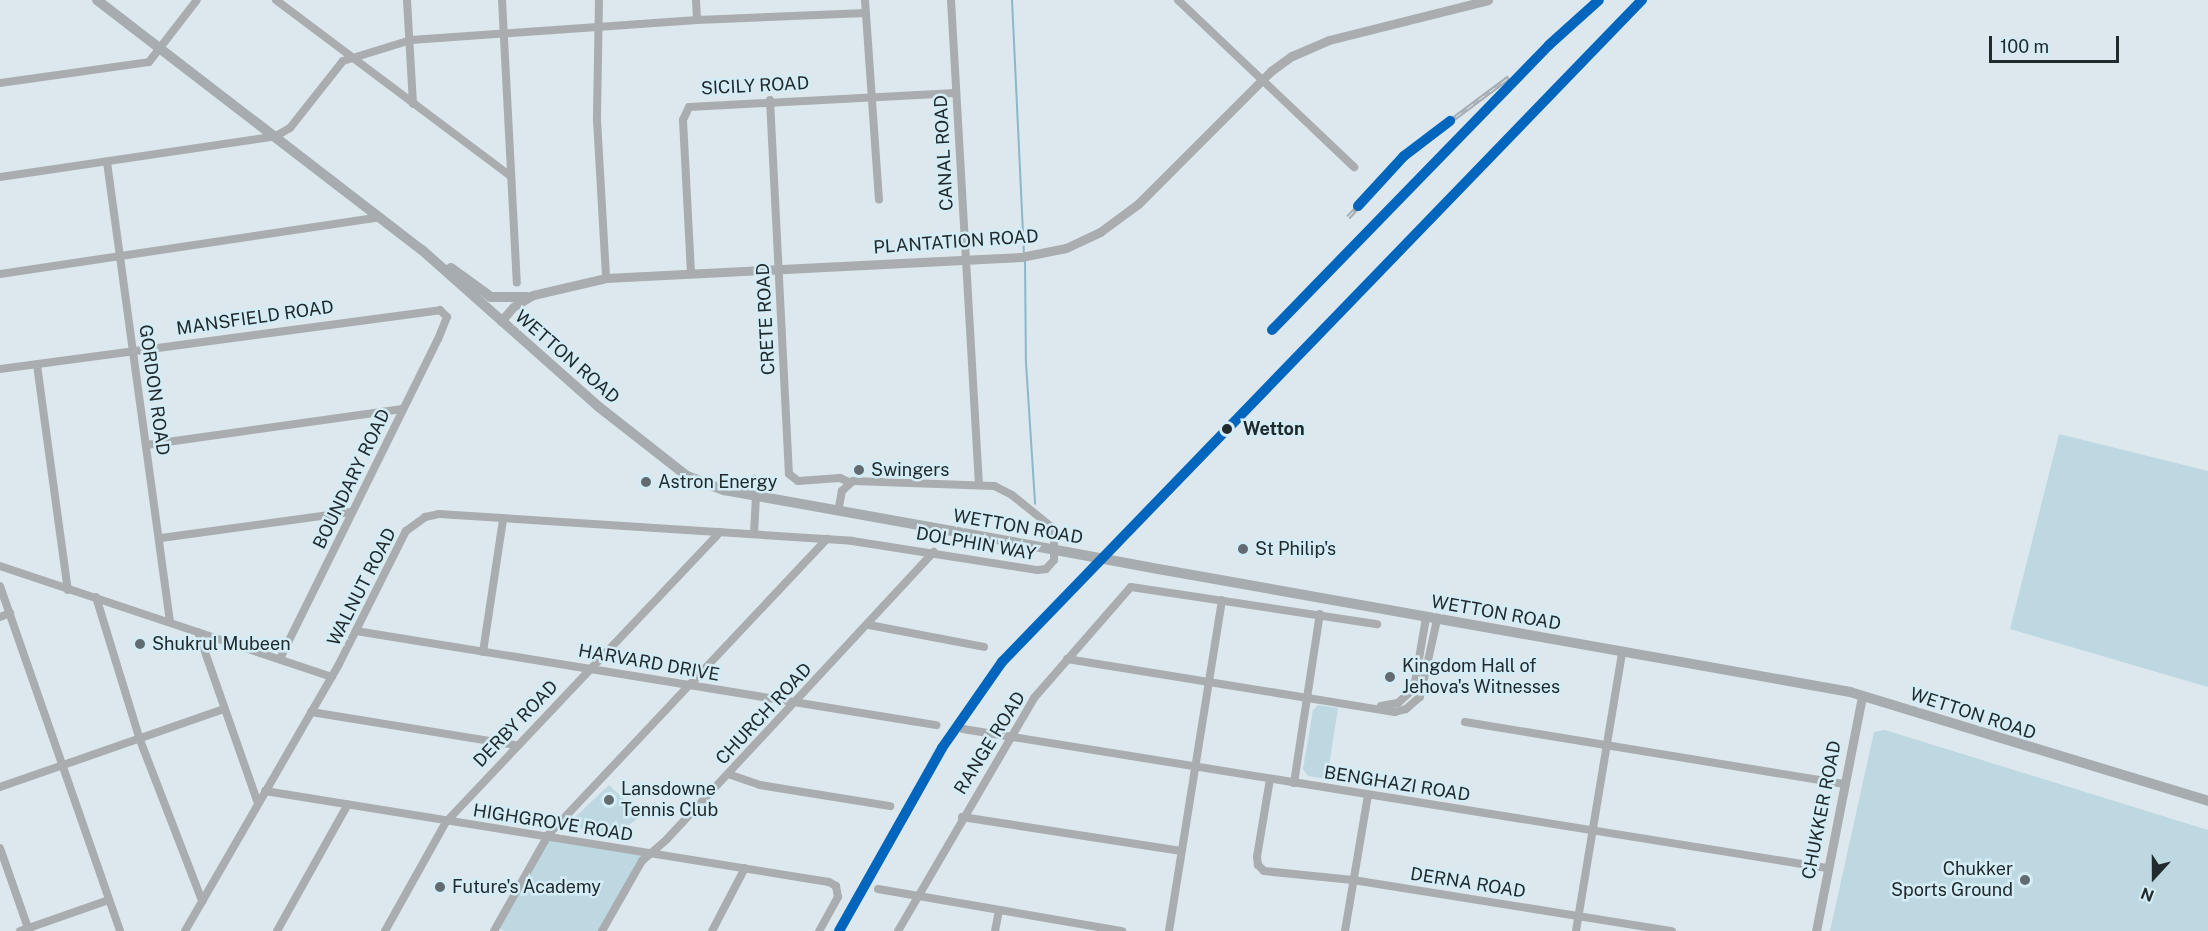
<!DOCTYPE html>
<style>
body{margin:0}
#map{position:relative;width:2208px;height:931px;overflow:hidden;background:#dce8ed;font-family:"Public Sans",sans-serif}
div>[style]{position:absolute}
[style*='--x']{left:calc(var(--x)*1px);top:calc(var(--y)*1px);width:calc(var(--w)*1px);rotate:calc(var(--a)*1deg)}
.green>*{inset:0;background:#bed8e2}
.stream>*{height:2px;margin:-1px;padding:0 1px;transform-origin:1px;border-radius:1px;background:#8ab8c9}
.minor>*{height:8px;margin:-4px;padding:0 4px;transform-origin:4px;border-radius:4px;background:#a9adaf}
.tertiary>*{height:9px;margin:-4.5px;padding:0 4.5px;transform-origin:4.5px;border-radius:4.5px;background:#a9adaf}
.secondary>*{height:10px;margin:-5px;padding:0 5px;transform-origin:5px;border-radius:5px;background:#a6acaf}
.rail>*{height:4.5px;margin-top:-2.25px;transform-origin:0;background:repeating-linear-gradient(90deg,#d4ecf5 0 7px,#a6acb1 0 14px);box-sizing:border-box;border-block:2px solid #a6acb1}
.secondary-bridge>*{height:10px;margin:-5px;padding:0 5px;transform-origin:5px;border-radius:5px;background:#a6acaf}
.rail-1>*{height:10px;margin:-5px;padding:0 5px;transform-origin:5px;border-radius:5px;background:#0065bd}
.dots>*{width:16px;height:16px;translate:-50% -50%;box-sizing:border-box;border:3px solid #d4ecf5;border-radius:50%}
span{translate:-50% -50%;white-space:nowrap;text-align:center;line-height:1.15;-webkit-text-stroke:5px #d4ecf5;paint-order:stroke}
.street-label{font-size:18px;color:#212a2d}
.stop-label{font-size:18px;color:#212a2d;font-weight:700}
.left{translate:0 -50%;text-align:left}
.poi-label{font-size:18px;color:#212a2d}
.right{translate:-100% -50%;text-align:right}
.north{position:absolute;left:2124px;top:847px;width:60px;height:60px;-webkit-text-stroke:4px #d4ecf5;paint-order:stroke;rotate:201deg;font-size:16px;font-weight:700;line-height:24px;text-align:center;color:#212a2d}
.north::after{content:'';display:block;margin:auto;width:21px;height:27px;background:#212a2d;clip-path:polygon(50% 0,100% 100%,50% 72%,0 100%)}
.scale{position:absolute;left:1989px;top:36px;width:130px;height:27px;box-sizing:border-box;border:3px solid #212a2d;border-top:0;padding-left:8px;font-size:18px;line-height:21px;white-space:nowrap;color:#212a2d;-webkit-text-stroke:4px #d4ecf5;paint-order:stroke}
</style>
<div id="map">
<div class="green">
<div style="clip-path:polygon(2059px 434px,2208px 471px,2208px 687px,2010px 629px)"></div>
<div style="clip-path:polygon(1318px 705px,1338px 708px,1327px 779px,1308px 776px,1303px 769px,1313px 710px)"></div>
<div style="clip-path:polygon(1885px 730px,2208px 830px,2208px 931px,1830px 931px,1874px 732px)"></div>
<div style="clip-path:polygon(609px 785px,641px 816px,610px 839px,568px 824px)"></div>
<div style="clip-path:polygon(545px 835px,649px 853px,602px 931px,504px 931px,494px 925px)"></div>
</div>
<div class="stream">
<div style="--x:1012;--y:0;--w:252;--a:87.3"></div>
<div style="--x:1025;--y:258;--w:105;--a:89.5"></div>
<div style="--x:1026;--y:363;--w:141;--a:86.3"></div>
</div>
<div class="minor">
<div style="--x:276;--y:0;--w:293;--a:36.9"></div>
<div style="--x:407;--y:0;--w:104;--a:86.7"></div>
<div style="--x:502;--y:0;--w:283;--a:87"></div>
<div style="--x:599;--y:0;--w:120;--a:91"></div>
<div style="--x:597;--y:120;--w:158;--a:86.7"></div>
<div style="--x:696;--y:0;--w:20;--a:87"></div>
<div style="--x:865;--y:0;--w:200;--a:86"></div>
<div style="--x:951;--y:0;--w:486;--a:86.7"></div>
<div style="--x:1178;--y:0;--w:243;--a:43.5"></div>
<div style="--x:0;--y:83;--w:150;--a:-8"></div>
<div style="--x:149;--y:62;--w:78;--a:-52.3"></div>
<div style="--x:770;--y:100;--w:374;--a:87.1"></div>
<div style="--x:789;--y:474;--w:11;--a:38"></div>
<div style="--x:798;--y:481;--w:42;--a:-4.1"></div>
<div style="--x:840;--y:478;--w:10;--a:24"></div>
<div style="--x:107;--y:162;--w:463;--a:82.2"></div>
<div style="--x:0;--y:177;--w:279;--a:-8.4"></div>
<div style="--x:276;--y:136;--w:16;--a:-30"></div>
<div style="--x:290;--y:128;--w:85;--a:-51.7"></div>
<div style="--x:343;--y:61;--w:71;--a:-17.2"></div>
<div style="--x:411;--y:40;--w:287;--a:-4"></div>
<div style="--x:697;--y:20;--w:169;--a:-2.4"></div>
<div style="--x:691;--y:273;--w:153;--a:-93"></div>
<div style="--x:683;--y:120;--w:14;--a:-65"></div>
<div style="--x:689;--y:107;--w:267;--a:-3"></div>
<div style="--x:0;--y:274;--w:384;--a:-8.5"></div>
<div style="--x:37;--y:365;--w:227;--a:82.2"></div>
<div style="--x:0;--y:369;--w:444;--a:-7.6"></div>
<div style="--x:440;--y:310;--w:10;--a:45"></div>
<div style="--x:447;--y:317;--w:24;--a:112"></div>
<div style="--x:438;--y:339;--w:357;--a:116.3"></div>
<div style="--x:146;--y:445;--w:259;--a:-8"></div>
<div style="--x:754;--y:534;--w:39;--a:-87"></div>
<div style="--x:161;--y:538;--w:193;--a:-7.8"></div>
<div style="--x:0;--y:566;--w:350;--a:18.5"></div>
<div style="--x:0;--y:586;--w:365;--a:70.8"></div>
<div style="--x:96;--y:597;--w:150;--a:72.9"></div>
<div style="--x:140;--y:740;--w:173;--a:68.9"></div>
<div style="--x:0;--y:617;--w:11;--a:-22"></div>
<div style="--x:869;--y:625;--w:117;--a:10.8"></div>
<div style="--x:356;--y:631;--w:588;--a:9.21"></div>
<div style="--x:198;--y:632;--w:181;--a:70.7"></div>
<div style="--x:483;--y:652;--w:134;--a:-81.4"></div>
<div style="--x:1067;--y:659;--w:332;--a:9.2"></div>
<div style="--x:1395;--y:712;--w:11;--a:-15"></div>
<div style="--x:1406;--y:709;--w:18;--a:-41"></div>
<div style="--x:1420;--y:697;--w:79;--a:-77.6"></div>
<div style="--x:1381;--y:706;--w:17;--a:-10"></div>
<div style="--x:1398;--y:703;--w:22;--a:-43"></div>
<div style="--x:1414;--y:688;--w:71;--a:-80.3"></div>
<div style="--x:311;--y:712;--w:207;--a:9.2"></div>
<div style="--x:1465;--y:722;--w:384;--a:9.3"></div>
<div style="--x:963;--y:729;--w:875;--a:9.14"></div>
<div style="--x:728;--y:774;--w:34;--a:19"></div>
<div style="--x:760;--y:785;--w:132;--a:9.2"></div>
<div style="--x:1270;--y:779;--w:79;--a:99.5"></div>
<div style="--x:1257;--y:857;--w:8;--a:83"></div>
<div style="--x:1258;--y:865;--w:8;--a:45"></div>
<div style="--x:1264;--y:871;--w:89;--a:5.8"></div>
<div style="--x:1353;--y:880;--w:323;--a:9.1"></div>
<div style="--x:1294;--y:783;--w:171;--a:-81.3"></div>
<div style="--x:0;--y:787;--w:237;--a:-19.2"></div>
<div style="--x:265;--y:791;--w:571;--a:9.17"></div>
<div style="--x:829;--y:882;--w:8;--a:30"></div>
<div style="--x:836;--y:886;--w:11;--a:80"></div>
<div style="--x:838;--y:897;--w:39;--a:119"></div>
<div style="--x:962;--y:817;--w:222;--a:8.8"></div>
<div style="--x:0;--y:848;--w:88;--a:70.7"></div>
<div style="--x:878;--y:889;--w:248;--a:9.8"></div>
<div style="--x:20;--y:931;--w:94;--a:-19.2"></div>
<div style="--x:185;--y:931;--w:308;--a:-60"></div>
<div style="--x:339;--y:664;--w:149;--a:-63.3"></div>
<div style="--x:406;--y:531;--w:24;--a:-36"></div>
<div style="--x:425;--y:517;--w:14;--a:-12"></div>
<div style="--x:439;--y:514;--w:414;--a:3.7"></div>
<div style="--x:852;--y:541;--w:188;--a:8.9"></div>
<div style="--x:1038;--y:570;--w:8;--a:-7"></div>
<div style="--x:1046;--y:569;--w:12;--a:-48"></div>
<div style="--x:1054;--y:560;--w:31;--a:-90"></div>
<div style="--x:1054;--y:529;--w:54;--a:-141"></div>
<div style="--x:1012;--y:495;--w:20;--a:-153"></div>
<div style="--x:994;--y:486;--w:141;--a:-178"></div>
<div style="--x:853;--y:481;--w:15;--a:138"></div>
<div style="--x:842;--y:491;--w:20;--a:101"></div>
<div style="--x:277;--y:931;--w:145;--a:-60.8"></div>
<div style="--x:385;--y:931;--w:125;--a:-60.8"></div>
<div style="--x:446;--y:822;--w:399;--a:-46.6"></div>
<div style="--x:494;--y:931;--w:110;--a:-60.6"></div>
<div style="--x:548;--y:835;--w:407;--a:-46.7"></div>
<div style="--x:602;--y:931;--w:81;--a:-60.3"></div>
<div style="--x:642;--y:861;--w:33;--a:-41"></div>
<div style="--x:667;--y:839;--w:392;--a:-47.1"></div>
<div style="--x:712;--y:931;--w:71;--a:-62.4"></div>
<div style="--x:898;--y:931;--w:270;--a:-59.7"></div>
<div style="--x:1034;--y:698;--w:147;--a:-48.9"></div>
<div style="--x:1131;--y:587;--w:249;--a:8.6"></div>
<div style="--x:995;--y:931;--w:21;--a:-79"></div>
<div style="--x:1169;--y:931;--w:335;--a:-80.9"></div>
<div style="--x:1345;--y:931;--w:138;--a:-80.4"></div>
<div style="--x:1576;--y:931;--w:283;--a:-80.6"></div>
</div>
<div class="tertiary">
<div style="--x:501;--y:321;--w:18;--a:-49"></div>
<div style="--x:513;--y:307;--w:23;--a:-31"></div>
<div style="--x:533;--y:295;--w:75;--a:-13.1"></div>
<div style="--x:606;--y:278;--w:416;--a:-2.9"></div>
<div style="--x:1021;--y:257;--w:46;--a:-11.3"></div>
<div style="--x:1066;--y:248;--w:38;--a:-25"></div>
<div style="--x:1100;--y:232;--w:47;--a:-36.4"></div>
<div style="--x:1138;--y:204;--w:188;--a:-45"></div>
<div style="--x:1271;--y:71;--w:26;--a:-36"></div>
<div style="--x:1292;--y:56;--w:40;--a:-23.4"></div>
<div style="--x:1329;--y:40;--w:164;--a:-14.1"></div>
<div style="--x:1816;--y:931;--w:239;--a:-78.9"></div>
</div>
<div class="secondary">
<div style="--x:97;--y:0;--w:410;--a:37.6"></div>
<div style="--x:422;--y:250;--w:237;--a:41.6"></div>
<div style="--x:599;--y:407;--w:112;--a:38.1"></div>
<div style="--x:687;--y:476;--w:40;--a:21"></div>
<div style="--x:724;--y:490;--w:310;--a:10.2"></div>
<div style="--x:451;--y:268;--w:49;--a:35.9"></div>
<div style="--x:491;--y:297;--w:36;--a:0"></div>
<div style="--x:1164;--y:570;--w:697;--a:10.08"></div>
<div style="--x:1850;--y:692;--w:374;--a:16.9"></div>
</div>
<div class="rail">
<div style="--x:1348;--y:217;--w:92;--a:-46.8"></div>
<div style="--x:1411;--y:150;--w:122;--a:-36.7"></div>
<div style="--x:1272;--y:330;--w:397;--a:-45.8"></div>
<div style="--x:1549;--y:45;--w:67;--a:-42"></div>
</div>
<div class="secondary-bridge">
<div style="--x:1029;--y:545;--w:137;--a:10.5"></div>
</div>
<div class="rail-1">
<div style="--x:1358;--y:206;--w:68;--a:-47.4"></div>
<div style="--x:1404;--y:156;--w:58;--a:-37.3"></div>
<div style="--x:1272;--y:330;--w:397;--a:-45.8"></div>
<div style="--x:1549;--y:45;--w:67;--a:-42"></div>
<div style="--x:839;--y:931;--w:210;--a:-60.6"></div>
<div style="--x:942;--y:748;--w:105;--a:-55.1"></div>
<div style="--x:1002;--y:662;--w:921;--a:-45.97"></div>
</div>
<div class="dots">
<div style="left:1227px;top:429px;background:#212a2d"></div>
<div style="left:859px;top:470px;background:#626c70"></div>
<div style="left:646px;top:482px;background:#626c70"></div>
<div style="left:1243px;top:549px;background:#626c70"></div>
<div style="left:140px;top:644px;background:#626c70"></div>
<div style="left:1390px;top:677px;background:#626c70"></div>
<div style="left:609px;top:800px;background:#626c70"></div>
<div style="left:2025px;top:880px;background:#626c70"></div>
<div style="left:440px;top:887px;background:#626c70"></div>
</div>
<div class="street-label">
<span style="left:755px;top:86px;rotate:-3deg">SICILY ROAD</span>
<span style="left:944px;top:153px;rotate:-93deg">CANAL ROAD</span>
<span style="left:956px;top:242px;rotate:-4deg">PLANTATION ROAD</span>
<span style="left:255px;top:318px;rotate:-8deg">MANSFIELD ROAD</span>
<span style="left:766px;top:319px;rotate:-93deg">CRETE ROAD</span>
<span style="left:567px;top:357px;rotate:41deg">WETTON ROAD</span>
<span style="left:154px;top:390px;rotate:82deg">GORDON ROAD</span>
<span style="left:352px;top:479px;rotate:-64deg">BOUNDARY ROAD</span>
<span style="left:1018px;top:527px;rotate:10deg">WETTON ROAD</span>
<span style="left:976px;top:544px;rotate:10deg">DOLPHIN WAY</span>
<span style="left:362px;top:587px;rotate:-63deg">WALNUT ROAD</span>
<span style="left:1496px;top:613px;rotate:10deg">WETTON ROAD</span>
<span style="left:649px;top:663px;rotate:10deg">HARVARD DRIVE</span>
<span style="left:764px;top:714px;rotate:-47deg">CHURCH ROAD</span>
<span style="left:1973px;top:714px;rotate:18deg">WETTON ROAD</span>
<span style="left:516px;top:724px;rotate:-46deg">DERBY ROAD</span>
<span style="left:990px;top:743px;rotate:-58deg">RANGE ROAD</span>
<span style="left:1397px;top:784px;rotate:9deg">BENGHAZI ROAD</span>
<span style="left:1822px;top:810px;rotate:-79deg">CHUKKER ROAD</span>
<span style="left:553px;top:823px;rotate:9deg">HIGHGROVE ROAD</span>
<span style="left:1468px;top:883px;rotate:9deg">DERNA ROAD</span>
</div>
<div class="stop-label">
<span class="left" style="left:1243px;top:429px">Wetton</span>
</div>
<div class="poi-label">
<span class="left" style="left:871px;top:470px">Swingers</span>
<span class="left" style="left:658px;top:482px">Astron Energy</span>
<span class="left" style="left:1255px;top:549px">St Philip's</span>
<span class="left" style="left:152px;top:644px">Shukrul Mubeen</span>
<span class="left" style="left:1402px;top:677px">Kingdom Hall of<br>Jehova's Witnesses</span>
<span class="left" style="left:621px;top:800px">Lansdowne<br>Tennis Club</span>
<span class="right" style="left:2013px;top:880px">Chukker<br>Sports Ground</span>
<span class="left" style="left:452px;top:887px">Future's Academy</span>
</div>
<div class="north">N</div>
<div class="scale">100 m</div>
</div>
